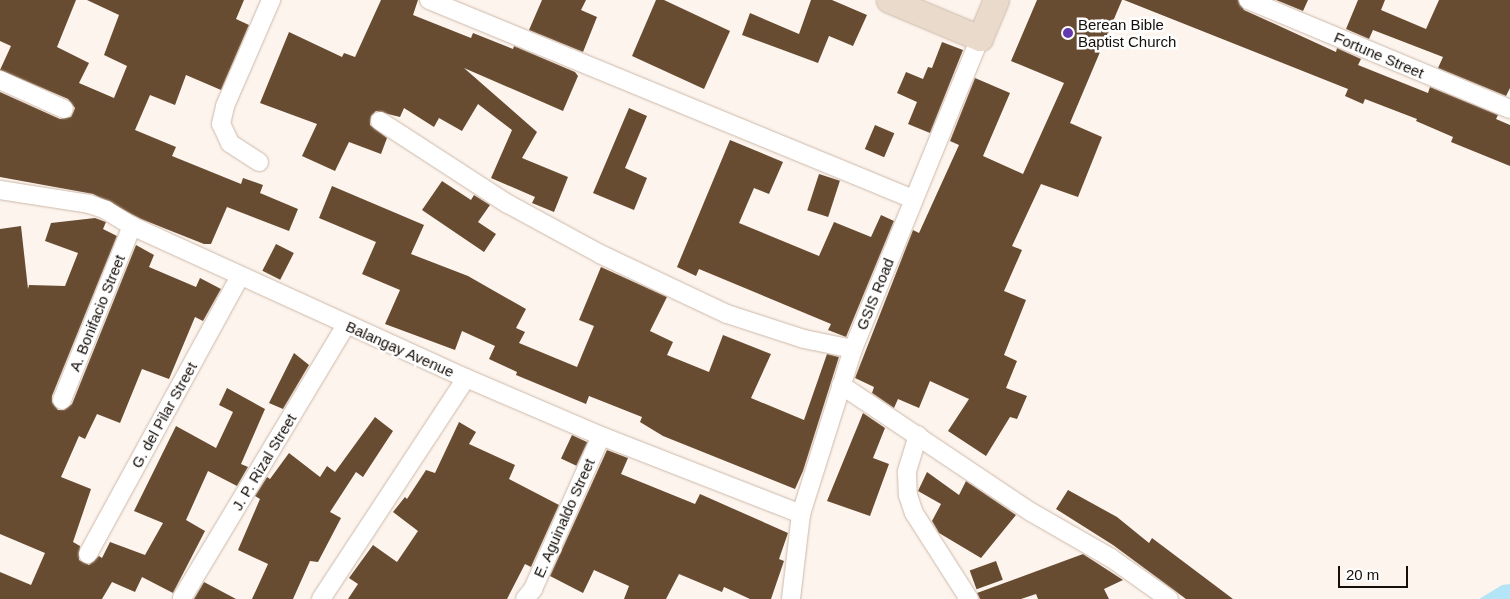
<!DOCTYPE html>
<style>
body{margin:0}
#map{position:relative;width:1510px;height:599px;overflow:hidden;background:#fcf4ed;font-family:Helvetica,sans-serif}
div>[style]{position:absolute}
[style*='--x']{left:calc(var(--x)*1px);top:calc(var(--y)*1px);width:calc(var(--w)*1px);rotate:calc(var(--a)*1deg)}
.water>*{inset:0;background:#b4e5f6}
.building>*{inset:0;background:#684c32;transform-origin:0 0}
.roads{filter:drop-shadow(0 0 1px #cdb8a9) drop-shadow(0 0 1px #cdb8a9)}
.street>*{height:18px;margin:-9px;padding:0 9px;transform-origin:9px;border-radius:9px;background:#fff}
.secondary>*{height:25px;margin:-12.5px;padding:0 12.5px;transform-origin:12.5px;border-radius:12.5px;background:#e9dacb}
.dots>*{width:14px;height:14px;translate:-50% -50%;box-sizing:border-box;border:2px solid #fff;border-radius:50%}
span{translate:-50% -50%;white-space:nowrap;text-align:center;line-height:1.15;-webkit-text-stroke:5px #fff;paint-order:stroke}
.poi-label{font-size:15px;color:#150e09}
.left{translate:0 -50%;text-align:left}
.street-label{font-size:15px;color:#150e09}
.scale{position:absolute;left:1338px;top:566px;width:70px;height:22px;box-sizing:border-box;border:2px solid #150e09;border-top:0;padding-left:6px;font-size:15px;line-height:18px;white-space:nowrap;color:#150e09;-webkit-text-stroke:4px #fff;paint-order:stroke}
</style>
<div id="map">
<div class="water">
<div style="clip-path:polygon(1510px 584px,1510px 599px,1479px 599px,1502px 585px)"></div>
</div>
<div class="building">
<div style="clip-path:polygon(0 0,76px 0,57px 47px,89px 63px,79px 83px,114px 98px,127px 66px,104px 55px,119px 15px,87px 0,244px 0,236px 19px,249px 25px,221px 90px,186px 75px,175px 105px,150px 95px,135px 130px,176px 147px,172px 156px,241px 184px,243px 178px,263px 185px,260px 193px,298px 209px,289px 231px,227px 207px,211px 244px,204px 244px,141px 219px,93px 194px,0 177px,0 92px,60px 119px,71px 117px,75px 108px,68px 99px,0 70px,11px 46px,0 41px)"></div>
<div style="clip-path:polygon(381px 0,418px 0,413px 15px,471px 38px,473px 33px,513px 49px,514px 46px,575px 72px,578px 76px,563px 111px,464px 68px,537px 132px,522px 158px,568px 177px,554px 212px,532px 203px,535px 197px,491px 178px,512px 130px,478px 104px,462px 131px,439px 118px,434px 127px,404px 108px,400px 117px,376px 111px,371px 116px,370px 125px,387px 138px,381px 154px,349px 142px,335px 171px,302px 156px,317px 124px,260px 103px,289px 32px,342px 57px,344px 53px,355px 57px)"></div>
<div style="clip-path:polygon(542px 0,586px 0,581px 10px,597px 17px,583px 52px,529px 30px)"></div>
<div style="clip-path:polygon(656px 0,664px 0,730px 31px,704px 89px,632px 56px)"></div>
<div style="clip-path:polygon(811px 0,832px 0,867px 15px,853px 46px,829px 36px,818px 63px,742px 35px,750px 13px,799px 34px)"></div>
<div style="clip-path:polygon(1037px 0,1122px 0,1070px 123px,1102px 137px,1078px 197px,1041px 184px,1012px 246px,1022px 250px,1004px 291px,1026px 300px,1004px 355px,1017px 361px,1006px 388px,1027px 396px,1017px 419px,1010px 417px,986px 456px,948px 431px,969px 399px,930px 381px,919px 408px,898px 399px,894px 408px,872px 393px,874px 387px,855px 378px,913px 230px,919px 233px,959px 145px,950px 141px,975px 78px,1010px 93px,983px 156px,1023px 174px,1064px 83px,1011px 61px)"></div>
<div style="clip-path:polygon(1124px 0,1238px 0,1244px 10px,1336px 52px,1337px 48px,1361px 59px,1358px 65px,1428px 93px,1430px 87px,1498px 115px,1496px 119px,1510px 125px,1510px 166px,1451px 142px,1453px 137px,1416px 121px,1417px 119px,1365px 99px,1363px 104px,1345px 96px,1348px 89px)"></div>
<div style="clip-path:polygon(1276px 0,1308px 0,1303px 11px)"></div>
<div style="clip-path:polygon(1358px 0,1385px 0,1381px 10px,1426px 29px,1439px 0,1510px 0,1510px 88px,1506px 96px,1438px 68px,1443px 57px,1373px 30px,1369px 39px,1346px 29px)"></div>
<div style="clip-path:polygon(942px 42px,963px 50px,930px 133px,908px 124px,917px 102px,897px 93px,906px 72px,923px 79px,928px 67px,932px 68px)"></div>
<div style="clip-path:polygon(629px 108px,647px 116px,625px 168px,647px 178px,634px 210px,593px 193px)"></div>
<div style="left:875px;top:125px;width:21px;height:26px;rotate:23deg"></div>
<div style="clip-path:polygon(730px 140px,783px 162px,769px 194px,754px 188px,739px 223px,819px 256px,834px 222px,871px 237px,881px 215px,894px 221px,846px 337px,828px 330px,831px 324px,699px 269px,696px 276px,677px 267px)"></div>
<div style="left:819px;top:174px;width:22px;height:38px;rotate:18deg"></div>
<div style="clip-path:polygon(442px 181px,471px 200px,474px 195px,490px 205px,478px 222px,496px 234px,484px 252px,422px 210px)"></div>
<div style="clip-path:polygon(332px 186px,424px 225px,411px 254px,468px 276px,526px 309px,516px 328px,525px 332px,519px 343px,577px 367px,594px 326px,579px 320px,601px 267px,667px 297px,650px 331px,673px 342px,667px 355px,709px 372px,723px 335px,771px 354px,751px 398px,804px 420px,827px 354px,839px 357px,803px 471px,795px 489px,663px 436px,640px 422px,642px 417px,589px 396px,586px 404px,516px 375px,517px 372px,489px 359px,495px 346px,462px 331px,455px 350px,385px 324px,400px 290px,362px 274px,376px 242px,319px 218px)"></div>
<div style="clip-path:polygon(95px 218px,106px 222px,103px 229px,117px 236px,52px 396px,52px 402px,58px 410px,64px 410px,72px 404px,136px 245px,154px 255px,149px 267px,196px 287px,200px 278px,221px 289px,203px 321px,195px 317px,169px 379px,142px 369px,120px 423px,97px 414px,85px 439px,79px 436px,61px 477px,91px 489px,73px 542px,80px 546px,79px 560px,89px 565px,99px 556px,102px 558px,110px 542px,145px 555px,163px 523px,134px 511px,176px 426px,216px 448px,233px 412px,219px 405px,227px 388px,265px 409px,241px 464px,248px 467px,237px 486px,208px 471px,186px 520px,205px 531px,173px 593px,142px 577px,135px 592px,112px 582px,102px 599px,0 599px,0 572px,31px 585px,45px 553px,0 534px,0 229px,21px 226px,28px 289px,29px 285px,65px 286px,78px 253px,45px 241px,51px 223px)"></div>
<div style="left:276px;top:244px;width:20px;height:30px;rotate:27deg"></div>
<div style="clip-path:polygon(294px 353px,309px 365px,283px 409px,269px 403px)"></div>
<div style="clip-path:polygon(863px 413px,885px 428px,873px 458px,889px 464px,870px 516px,827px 501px)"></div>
<div style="clip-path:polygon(375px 417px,393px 431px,363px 477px,356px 472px,330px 512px,341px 518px,318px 562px,310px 561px,293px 599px,252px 599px,268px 564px,238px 550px,260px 499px,255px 496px,267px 477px,270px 479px,289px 453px,320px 477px,327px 466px,335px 472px)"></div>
<div style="clip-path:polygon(459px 422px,476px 432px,469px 444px,515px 465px,509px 479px,559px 505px,531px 567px,525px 564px,507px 599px,348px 599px,358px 584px,349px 578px,373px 545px,397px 562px,418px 531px,393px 512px,405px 497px,407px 499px,426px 470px,435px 473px)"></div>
<div style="left:572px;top:435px;width:17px;height:26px;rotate:25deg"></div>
<div style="clip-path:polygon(607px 450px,628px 458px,621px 474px,695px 504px,700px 494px,788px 533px,779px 559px,784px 561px,771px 599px,750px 599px,724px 587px,722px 592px,679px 574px,666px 599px,624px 599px,629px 586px,594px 570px,583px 593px,550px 576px)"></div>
<div style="clip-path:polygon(927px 472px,959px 495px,966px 481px,1016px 515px,981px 558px,939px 533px,932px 521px,941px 504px,918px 491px)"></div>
<div style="clip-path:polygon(1068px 490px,1117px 517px,1149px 543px,1152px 538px,1233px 599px,1186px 599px,1113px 545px,1056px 509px)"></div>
<div style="clip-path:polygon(1083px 554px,1123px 580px,1104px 589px,1109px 599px,1038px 599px,1036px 594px,1021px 599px,980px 599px,977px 593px)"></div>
<div style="left:996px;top:561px;width:20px;height:28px;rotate:70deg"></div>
<div style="clip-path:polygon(204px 582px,236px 599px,194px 599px)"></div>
</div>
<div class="roads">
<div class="street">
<div style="--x:429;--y:0;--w:523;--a:22.35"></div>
<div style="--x:1248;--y:0;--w:284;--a:22.6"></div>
<div style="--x:0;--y:80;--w:70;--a:24.4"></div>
<div style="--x:380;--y:121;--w:153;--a:33"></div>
<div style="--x:508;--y:204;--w:105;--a:28.5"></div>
<div style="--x:600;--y:254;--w:140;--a:25.3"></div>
<div style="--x:727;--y:314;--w:81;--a:18"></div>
<div style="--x:804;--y:339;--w:50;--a:11.5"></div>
<div style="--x:259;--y:162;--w:35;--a:-147"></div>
<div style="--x:230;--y:143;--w:21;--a:-115"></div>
<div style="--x:221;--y:124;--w:18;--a:-77"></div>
<div style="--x:225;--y:106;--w:116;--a:-66.5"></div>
<div style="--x:0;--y:190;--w:90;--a:8.9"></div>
<div style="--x:89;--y:204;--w:18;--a:19"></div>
<div style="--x:106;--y:210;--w:31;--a:32"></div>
<div style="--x:132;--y:226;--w:367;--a:24.5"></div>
<div style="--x:466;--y:378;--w:147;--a:23.2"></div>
<div style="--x:601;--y:436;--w:215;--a:21.3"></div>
<div style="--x:841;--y:385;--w:229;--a:33.8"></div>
<div style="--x:1031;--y:512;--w:92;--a:29.9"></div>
<div style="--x:1111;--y:558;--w:71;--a:35.3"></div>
<div style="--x:62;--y:400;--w:188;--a:-68.1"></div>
<div style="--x:918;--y:435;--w:39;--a:107"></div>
<div style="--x:907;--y:472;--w:23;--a:88"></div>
<div style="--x:908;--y:495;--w:19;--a:72"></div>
<div style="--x:914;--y:513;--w:102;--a:57.4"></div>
<div style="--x:88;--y:554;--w:317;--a:-61.3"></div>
<div style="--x:182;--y:598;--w:318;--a:-59"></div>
<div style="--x:321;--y:599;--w:264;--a:-56.7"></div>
<div style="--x:525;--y:599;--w:13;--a:-51"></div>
<div style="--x:533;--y:589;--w:167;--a:-66"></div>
<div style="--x:791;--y:599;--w:86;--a:-83.3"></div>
<div style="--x:801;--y:514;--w:173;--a:-72.5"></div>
<div style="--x:853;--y:349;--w:336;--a:-67.8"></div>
</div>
<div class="secondary">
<div style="--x:889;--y:0;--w:99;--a:22.7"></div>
<div style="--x:980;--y:38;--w:41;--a:-67.2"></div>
</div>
</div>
<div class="dots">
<div style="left:1068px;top:33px;background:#6438af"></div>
</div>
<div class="poi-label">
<span class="left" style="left:1078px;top:33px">Berean Bible<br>Baptist Church</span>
</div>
<div class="street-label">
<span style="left:1379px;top:55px;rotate:23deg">Fortune Street</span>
<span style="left:875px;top:294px;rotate:-68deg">GSIS Road</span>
<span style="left:97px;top:313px;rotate:-68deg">A. Bonifacio Street</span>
<span style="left:400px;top:349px;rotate:24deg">Balangay Avenue</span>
<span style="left:164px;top:415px;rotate:-61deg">G. del Pilar Street</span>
<span style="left:264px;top:462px;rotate:-59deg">J. P. Rizal Street</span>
<span style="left:564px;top:518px;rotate:-66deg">E. Aguinaldo Street</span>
</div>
<div class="scale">20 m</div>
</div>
